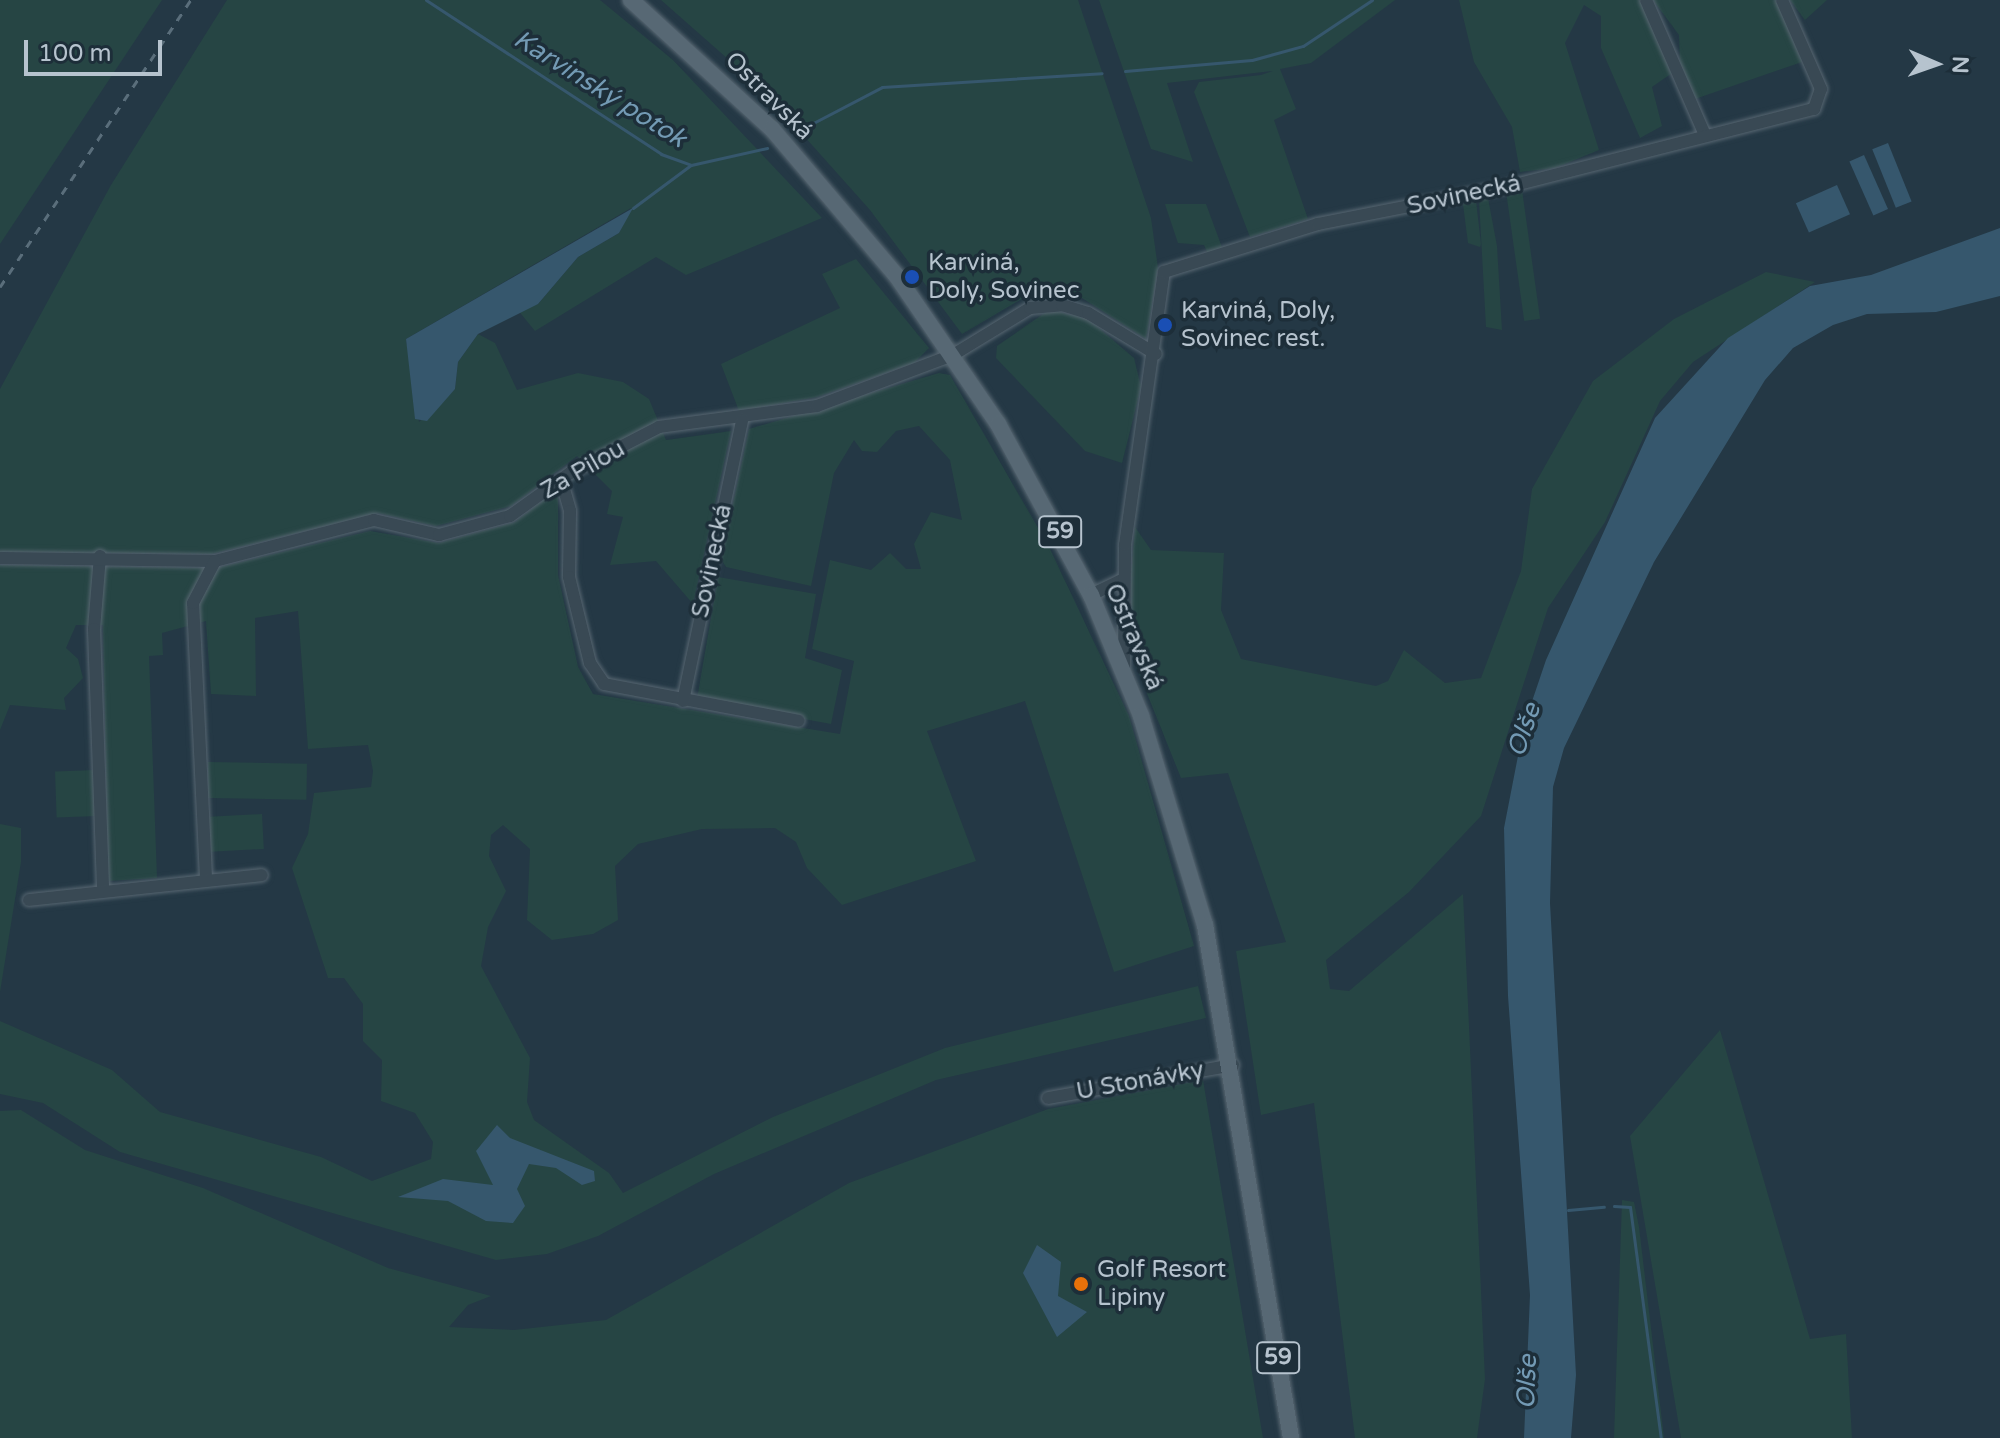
<!DOCTYPE html>
<meta charset="utf-8">
<style>
body{margin:0}
#map{position:relative;width:2000px;height:1438px;overflow:hidden;background:#243845;font-family:"Varela Round",sans-serif}
div>[style]{position:absolute}
[style*='--x']{left:calc(var(--x)*1px);top:calc(var(--y)*1px);width:calc(var(--w)*1px);rotate:calc(var(--a)*1deg)}
.green>*{inset:0;background:#264544;transform-origin:0 0}
.water>*{inset:0;background:#36576d;transform-origin:0 0}
.stream>*{height:3px;margin:-1.5px;padding:0 1.5px;transform-origin:1.5px;border-radius:1.5px;background:#36576d}
.roads{filter:drop-shadow(0 0 2px #576671) drop-shadow(0 0 2px #576671)}
.minor>*{height:12px;margin:-6px;padding:0 6px;transform-origin:6px;border-radius:6px;background:#394954}
.major>*{height:16px;margin:-8px;padding:0 8px;transform-origin:8px;border-radius:8px;background:#576874}
.rail>*{height:3px;margin-top:-1.5px;transform-origin:0;background:repeating-linear-gradient(90deg,#5a6e7b 0 8px,transparent 0 16px)}
.dots>*{width:22px;height:22px;translate:-50% -50%;box-sizing:border-box;border:4px solid #1d2e39;border-radius:50%}
span{translate:-50% -50%;white-space:nowrap;text-align:center;line-height:1.15;-webkit-text-stroke:7px #1d2e39;paint-order:stroke}
.shield-label span{padding:2px 6px;background:#1d2e39;border:2px solid;border-radius:6px;-webkit-text-stroke-width:0}
.shield-label{font-size:22px;color:#b6c3ce;font-weight:700}
.street-label{font-size:24px;color:#b6c3ce}
.poi-label{font-size:24px;color:#b6c3ce}
.left{translate:0 -50%;text-align:left}
.water-label{font-size:26px;color:#739ab4;font-style:italic}
.north{position:absolute;left:1896px;top:24px;width:80px;height:80px;-webkit-text-stroke:6px #1d2e39;paint-order:stroke;rotate:92deg;font-size:22px;font-weight:700;line-height:32px;text-align:center;color:#b6c3ce}
.north::after{content:'';display:block;margin:auto;width:28px;height:36px;background:#b6c3ce;clip-path:polygon(50% 0,100% 100%,50% 72%,0 100%)}
.scale{position:absolute;left:24px;top:40px;width:138px;height:36px;box-sizing:border-box;border:4px solid #b6c3ce;border-top:0;padding-left:10px;font-size:24px;line-height:28px;white-space:nowrap;color:#b6c3ce;-webkit-text-stroke:6px #1d2e39;paint-order:stroke}
</style>
<div id="map">
<div class="green">
<div style="clip-path:polygon(0 0,162px 0,0 244px)"></div>
<div style="clip-path:polygon(227px 0,600px 0,673px 60px,822px 218px,686px 275px,656px 257px,535px 331px,517px 309px,538px 304px,578px 257px,619px 233px,631px 208px,406px 339px,419px 422px,455px 389px,458px 362px,478px 334px,495px 343px,517px 390px,578px 373px,623px 382px,649px 399px,666px 440px,731px 431px,693px 604px,656px 561px,610px 565px,623px 517px,607px 514px,612px 491px,577px 456px,511px 506px,436px 526px,378px 513px,211px 554px,0 552px,0 389px,111px 185px)"></div>
<div style="clip-path:polygon(661px 0,1078px 0,1151px 218px,1158px 268px,1146px 339px,1082px 298px,1058px 294px,1025px 297px,962px 334px,870px 210px,762px 89px)"></div>
<div style="clip-path:polygon(1099px 0,1395px 0,1311px 63px,1280px 69px,1296px 109px,1274px 120px,1308px 219px,1250px 237px,1194px 92px,1199px 82px,1261px 75px,1273px 71px,1167px 83px,1193px 162px,1151px 149px)"></div>
<div style="clip-path:polygon(1459px 0,1641px 0,1672px 73px,1652px 87px,1662px 126px,1640px 138px,1601px 48px,1601px 16px,1584px 5px,1565px 43px,1599px 150px,1555px 168px,1520px 172px,1512px 127px,1474px 62px)"></div>
<div style="clip-path:polygon(1653px 0,1777px 0,1802px 62px,1695px 99px,1680px 65px,1679px 35px)"></div>
<div style="clip-path:polygon(1790px 0,1827px 0,1805px 20px)"></div>
<div style="left:1522px;top:190px;width:130px;height:16px;rotate:82deg"></div>
<div style="clip-path:polygon(1488px 198px,1497px 246px,1502px 330px,1486px 327px,1479px 200px)"></div>
<div style="clip-path:polygon(1476px 201px,1481px 244px,1480px 247px,1468px 243px,1463px 204px)"></div>
<div style="clip-path:polygon(1165px 204px,1206px 204px,1223px 250px,1208px 254px,1204px 245px,1178px 243px)"></div>
<div style="clip-path:polygon(856px 259px,929px 348px,914px 363px,817px 397px,739px 411px,721px 364px,840px 308px,822px 274px)"></div>
<div style="clip-path:polygon(1766px 272px,1815px 282px,1693px 362px,1660px 401px,1605px 522px,1548px 608px,1481px 816px,1409px 892px,1326px 960px,1330px 989px,1349px 991px,1463px 894px,1485px 1379px,1477px 1438px,1355px 1438px,1314px 1103px,1261px 1115px,1236px 951px,1286px 942px,1228px 773px,1181px 778px,1134px 661px,1129px 598px,1135px 527px,1151px 550px,1224px 553px,1221px 610px,1241px 659px,1376px 686px,1388px 681px,1404px 650px,1445px 683px,1481px 678px,1521px 571px,1532px 489px,1593px 381px,1674px 319px)"></div>
<div style="clip-path:polygon(1049px 310px,1087px 318px,1134px 358px,1141px 387px,1122px 463px,1085px 451px,996px 358px,997px 346px)"></div>
<div style="clip-path:polygon(939px 373px,950px 375px,1049px 547px,1129px 716px,1194px 946px,1114px 972px,1025px 701px,927px 731px,976px 861px,842px 905px,807px 868px,796px 842px,775px 828px,702px 829px,638px 844px,615px 866px,618px 920px,593px 934px,552px 940px,527px 920px,530px 849px,503px 825px,491px 835px,489px 856px,506px 891px,488px 927px,481px 966px,530px 1058px,527px 1102px,534px 1120px,609px 1173px,623px 1193px,773px 1117px,945px 1048px,1198px 986px,1206px 1018px,936px 1080px,714px 1174px,598px 1236px,547px 1254px,496px 1260px,120px 1152px,43px 1103px,0 1094px,0 1021px,112px 1070px,160px 1112px,321px 1157px,372px 1181px,431px 1159px,433px 1142px,415px 1113px,381px 1101px,382px 1060px,363px 1041px,363px 1004px,344px 978px,328px 978px,292px 868px,308px 834px,314px 793px,371px 787px,373px 771px,368px 745px,308px 749px,298px 611px,255px 618px,256px 696px,211px 694px,206px 621px,162px 633px,163px 655px,149px 656px,157px 878px,108px 881px,103px 625px,76px 625px,66px 648px,78px 659px,83px 678px,64px 698px,66px 710px,10px 705px,0 730px,0 565px,216px 568px,370px 531px,439px 543px,515px 522px,558px 489px,558px 575px,578px 667px,593px 694px,840px 734px,854px 661px,812px 649px,830px 560px,871px 570px,890px 553px,906px 569px,921px 569px,914px 544px,931px 512px,962px 520px,950px 460px,919px 426px,896px 431px,877px 452px,862px 451px,854px 440px,834px 473px,811px 586px,726px 567px,721px 559px,749px 429px)"></div>
<div style="clip-path:polygon(718px 577px,816px 594px,805px 658px,842px 670px,831px 724px,697px 699px)"></div>
<div style="left:208px;top:762px;width:99px;height:36px;rotate:1deg"></div>
<div style="left:96px;top:770px;width:46px;height:41px;rotate:88deg"></div>
<div style="left:262px;top:814px;width:35px;height:53px;rotate:87deg"></div>
<div style="clip-path:polygon(0 824px,21px 828px,21px 862px,0 992px)"></div>
<div style="clip-path:polygon(1720px 1030px,1810px 1339px,1846px 1334px,1852px 1438px,1681px 1438px,1630px 1136px)"></div>
<div style="clip-path:polygon(1203px 1080px,1263px 1438px,0 1438px,0 1111px,21px 1110px,85px 1150px,203px 1188px,388px 1268px,491px 1296px,468px 1305px,449px 1327px,514px 1330px,606px 1320px,849px 1183px,1048px 1109px)"></div>
<div style="clip-path:polygon(1622px 1200px,1634px 1202px,1639px 1227px,1664px 1438px,1614px 1438px)"></div>
</div>
<div class="water">
<div style="left:1888px;top:143px;width:63px;height:17px;rotate:68deg"></div>
<div style="left:1864px;top:155px;width:59px;height:16px;rotate:66deg"></div>
<div style="left:1837px;top:185px;width:32px;height:45px;rotate:66deg"></div>
<div style="clip-path:polygon(633px 208px,619px 233px,578px 257px,538px 304px,478px 334px,458px 362px,455px 389px,427px 421px,415px 419px,406px 339px)"></div>
<div style="clip-path:polygon(2000px 228px,2000px 296px,1936px 312px,1867px 314px,1833px 325px,1793px 348px,1765px 380px,1654px 562px,1564px 748px,1553px 787px,1550px 903px,1576px 1375px,1571px 1438px,1524px 1438px,1530px 1295px,1508px 996px,1504px 828px,1524px 725px,1546px 660px,1655px 418px,1728px 338px,1810px 286px,1871px 275px)"></div>
<div style="clip-path:polygon(497px 1125px,510px 1138px,594px 1171px,595px 1181px,582px 1185px,556px 1168px,529px 1164px,517px 1189px,525px 1206px,513px 1223px,486px 1221px,448px 1201px,398px 1197px,443px 1179px,493px 1185px,476px 1151px)"></div>
<div style="clip-path:polygon(1037px 1245px,1061px 1262px,1058px 1296px,1087px 1312px,1057px 1337px,1023px 1273px)"></div>
</div>
<div class="stream">
<div style="--x:426;--y:0;--w:281;--a:33.2"></div>
<div style="--x:661;--y:154;--w:32;--a:20"></div>
<div style="--x:691;--y:165;--w:78;--a:-12.6"></div>
<div style="--x:1125;--y:71;--w:127;--a:-5"></div>
<div style="--x:1252;--y:60;--w:53;--a:-15.4"></div>
<div style="--x:1303;--y:46;--w:83;--a:-33.7"></div>
<div style="--x:796;--y:132;--w:97;--a:-27.6"></div>
<div style="--x:882;--y:87;--w:220;--a:-3.6"></div>
<div style="--x:633;--y:208;--w:72;--a:-36.6"></div>
<div style="--x:1614;--y:1206;--w:16;--a:4"></div>
<div style="--x:1630;--y:1207;--w:233;--a:82.4"></div>
<div style="--x:1568;--y:1210;--w:36;--a:-5"></div>
</div>
<div class="roads">
<div class="minor">
<div style="--x:1646;--y:0;--w:145;--a:66.4"></div>
<div style="--x:561;--y:479;--w:33;--a:74"></div>
<div style="--x:570;--y:511;--w:66;--a:90.9"></div>
<div style="--x:569;--y:577;--w:89;--a:76.3"></div>
<div style="--x:590;--y:663;--w:25;--a:56"></div>
<div style="--x:604;--y:684;--w:198;--a:10.7"></div>
<div style="--x:100;--y:556;--w:73;--a:94.7"></div>
<div style="--x:94;--y:629;--w:257;--a:88"></div>
<div style="--x:0;--y:558;--w:215;--a:0.8"></div>
<div style="--x:215;--y:561;--w:164;--a:-14.5"></div>
<div style="--x:374;--y:520;--w:67;--a:13"></div>
<div style="--x:439;--y:535;--w:73;--a:-15"></div>
<div style="--x:510;--y:516;--w:74;--a:-35.6"></div>
<div style="--x:570;--y:473;--w:100;--a:-27.3"></div>
<div style="--x:659;--y:427;--w:159;--a:-7.6"></div>
<div style="--x:817;--y:406;--w:145;--a:-20.6"></div>
<div style="--x:953;--y:355;--w:90;--a:-31.4"></div>
<div style="--x:1030;--y:308;--w:32;--a:-5"></div>
<div style="--x:1062;--y:305;--w:27;--a:17"></div>
<div style="--x:1088;--y:313;--w:79;--a:31.1"></div>
<div style="--x:1091;--y:595;--w:34;--a:-26"></div>
<div style="--x:1124;--y:667;--w:122;--a:-89.5"></div>
<div style="--x:1125;--y:545;--w:276;--a:-81.9"></div>
<div style="--x:1164;--y:272;--w:161;--a:-17.3"></div>
<div style="--x:1318;--y:224;--w:193;--a:-11.1"></div>
<div style="--x:1507;--y:187;--w:317;--a:-14.3"></div>
<div style="--x:1814;--y:109;--w:21;--a:-71"></div>
<div style="--x:1821;--y:89;--w:97;--a:-113.7"></div>
<div style="--x:683;--y:701;--w:287;--a:-78.1"></div>
<div style="--x:206;--y:878;--w:275;--a:-92.7"></div>
<div style="--x:193;--y:603;--w:47;--a:-62.4"></div>
<div style="--x:29;--y:900;--w:234;--a:-6.1"></div>
<div style="--x:1048;--y:1098;--w:188;--a:-10.1"></div>
</div>
<div class="major">
<div style="--x:631;--y:0;--w:191;--a:42.5"></div>
<div style="--x:772;--y:129;--w:192;--a:49.7"></div>
<div style="--x:896;--y:275;--w:181;--a:55.6"></div>
<div style="--x:998;--y:424;--w:195;--a:61.5"></div>
<div style="--x:1091;--y:595;--w:131;--a:67.5"></div>
<div style="--x:1141;--y:716;--w:219;--a:73"></div>
<div style="--x:1205;--y:925;--w:520;--a:80.48"></div>
</div>
</div>
<div class="rail">
<div style="--x:0;--y:287;--w:345;--a:-56.4"></div>
</div>
<div class="dots">
<div style="left:912px;top:277px;background:#1a4fb4"></div>
<div style="left:1165px;top:325px;background:#1a4fb4"></div>
<div style="left:1081px;top:1284px;background:#e8710a"></div>
</div>
<div class="shield-label">
<span style="left:1060px;top:532px">59</span>
<span style="left:1278px;top:1358px">59</span>
</div>
<div class="street-label">
<span style="left:769px;top:96px;rotate:45deg">Ostravská</span>
<span style="left:1464px;top:195px;rotate:-12deg">Sovinecká</span>
<span style="left:583px;top:470px;rotate:-30deg">Za Pilou</span>
<span style="left:712px;top:561px;rotate:-78deg">Sovinecká</span>
<span style="left:1134px;top:637px;rotate:67deg">Ostravská</span>
<span style="left:1140px;top:1081px;rotate:-10deg">U Stonávky</span>
</div>
<div class="poi-label">
<span class="left" style="left:928px;top:277px">Karviná,<br>Doly, Sovinec</span>
<span class="left" style="left:1181px;top:325px">Karviná, Doly,<br>Sovinec rest.</span>
<span class="left" style="left:1097px;top:1284px">Golf Resort<br>Lipiny</span>
</div>
<div class="water-label">
<span style="left:600px;top:89px;rotate:32deg">Karvinský potok</span>
<span style="left:1524px;top:730px;rotate:-71deg">Olše</span>
<span style="left:1527px;top:1382px;rotate:-88deg">Olše</span>
</div>
<div class="north">N</div>
<div class="scale">100 m</div>
</div>
